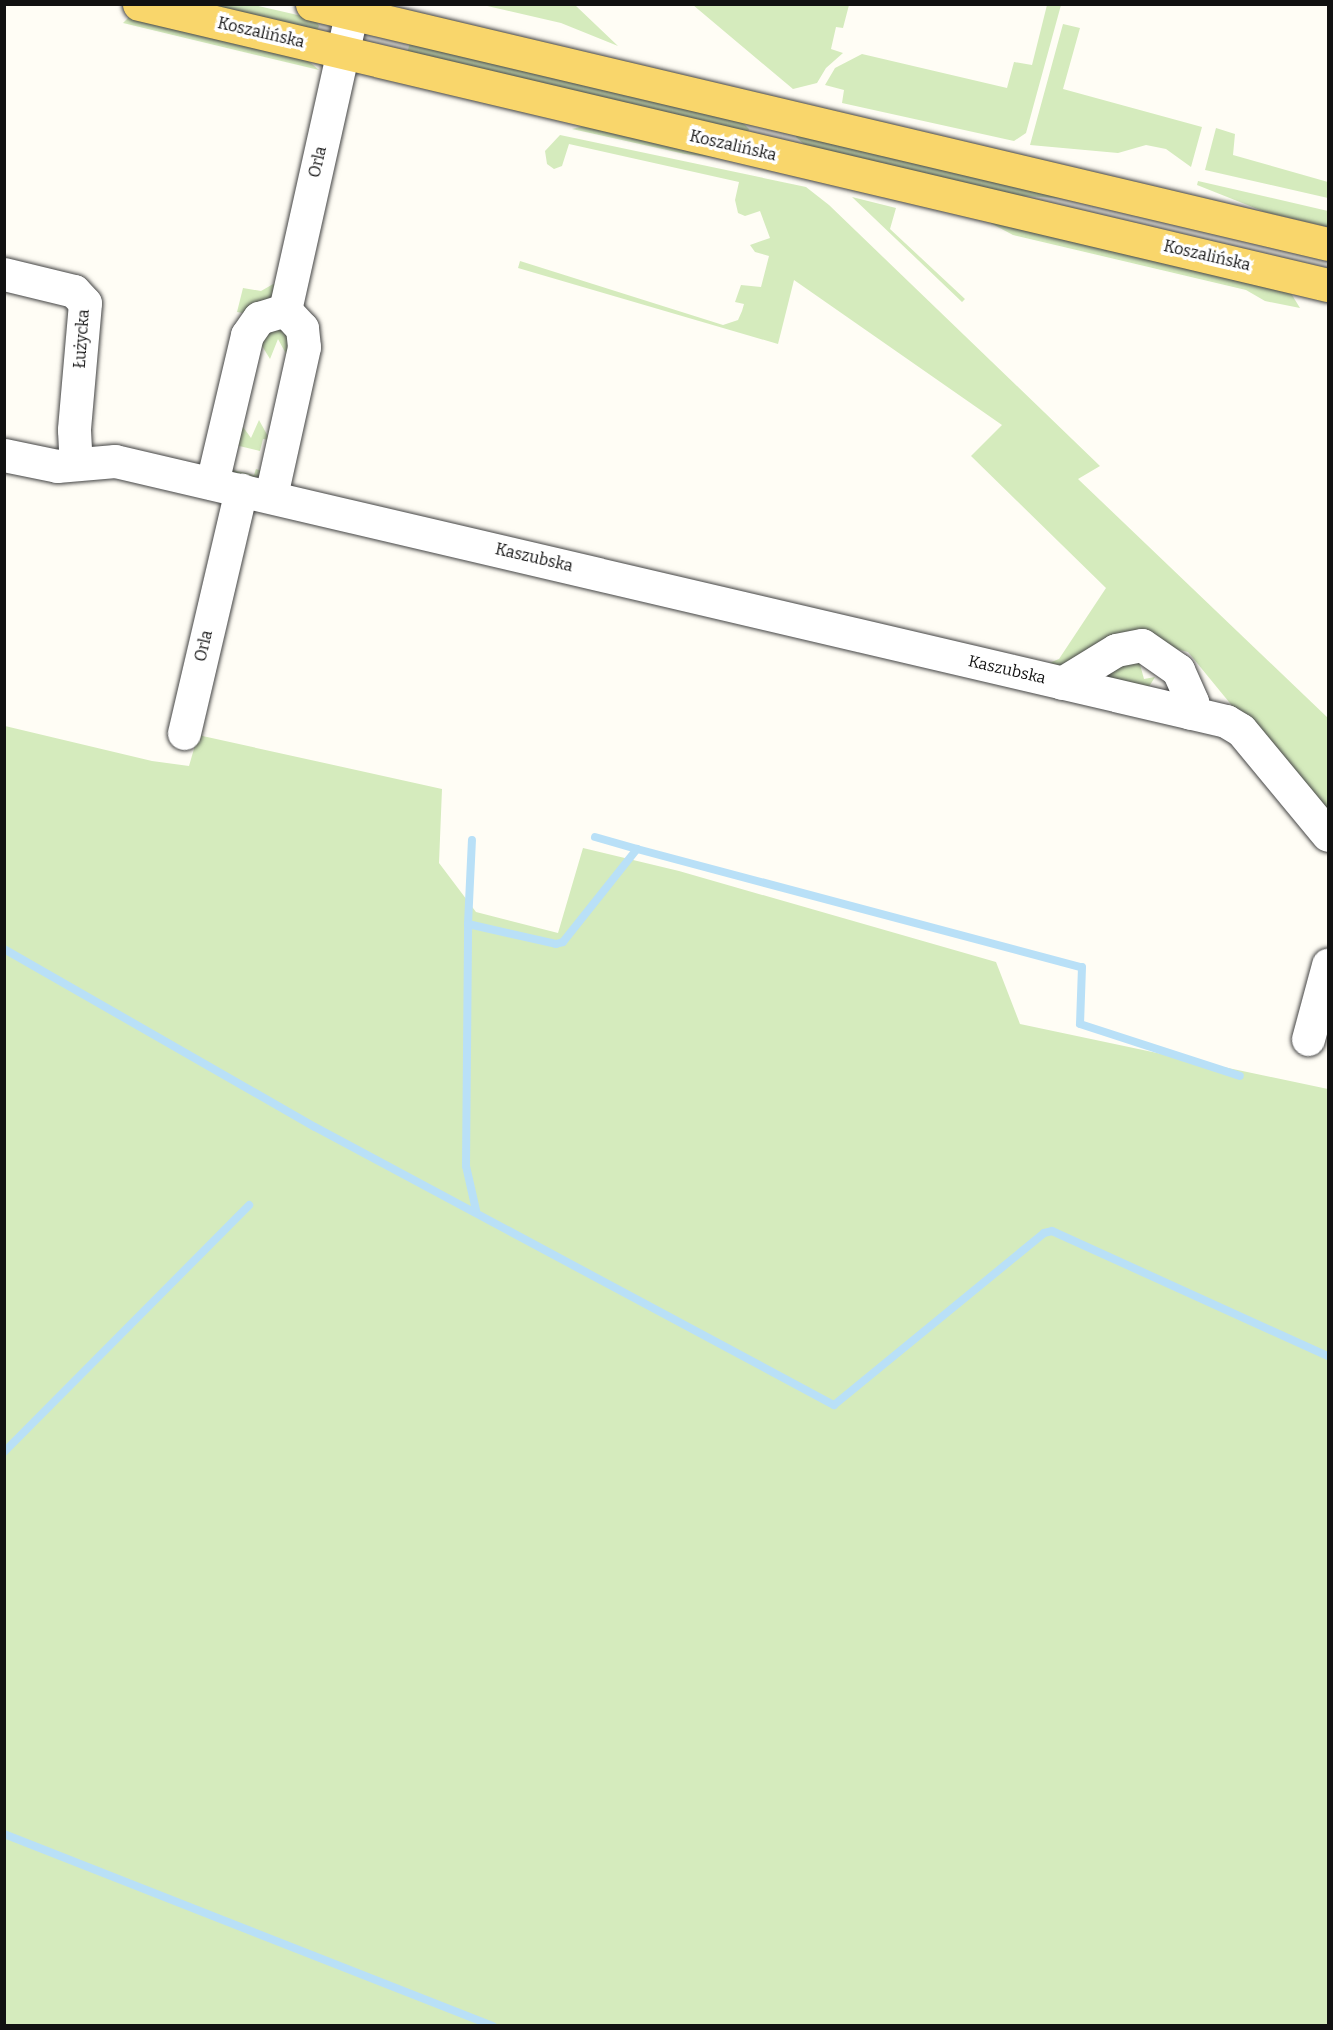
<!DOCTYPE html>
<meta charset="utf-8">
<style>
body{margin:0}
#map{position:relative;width:1333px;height:2030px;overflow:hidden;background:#fffdf5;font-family:Bitter,serif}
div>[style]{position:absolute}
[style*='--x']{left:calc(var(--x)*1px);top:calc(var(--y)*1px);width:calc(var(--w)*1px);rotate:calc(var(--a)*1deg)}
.green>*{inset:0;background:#d5ebbd}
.stream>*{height:8px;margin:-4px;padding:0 4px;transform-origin:4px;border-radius:4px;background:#b9e0f7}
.roads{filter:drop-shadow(0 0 2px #444) drop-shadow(0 0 2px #444)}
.minor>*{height:33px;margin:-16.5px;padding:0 16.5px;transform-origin:16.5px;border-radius:16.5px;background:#fff}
.major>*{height:33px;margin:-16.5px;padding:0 16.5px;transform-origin:16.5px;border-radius:16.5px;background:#f9d66b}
span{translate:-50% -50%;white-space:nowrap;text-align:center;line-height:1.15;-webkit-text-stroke:6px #fff;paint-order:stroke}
.street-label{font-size:16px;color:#111}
.frame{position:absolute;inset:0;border:6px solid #111;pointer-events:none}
</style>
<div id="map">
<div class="green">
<div style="clip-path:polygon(199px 5px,254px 5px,315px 19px,319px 26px,317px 30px)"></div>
<div style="clip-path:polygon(483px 5px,575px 5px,618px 46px,561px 23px)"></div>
<div style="clip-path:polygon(693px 5px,849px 5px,843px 28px,836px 27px,831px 49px,843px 53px,826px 68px,817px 83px,793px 89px)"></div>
<div style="clip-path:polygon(1047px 5px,1061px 5px,1026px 133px,1014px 141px,842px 103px,844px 90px,825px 85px,835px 68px,862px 54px,1007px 88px,1014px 62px,1032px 65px)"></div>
<div style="clip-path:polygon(129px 17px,306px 59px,319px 70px,123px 23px)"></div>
<div style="clip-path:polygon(1063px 24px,1080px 28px,1063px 89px,1202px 127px,1191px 167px,1166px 149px,1146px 145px,1118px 153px,1030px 145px)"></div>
<div style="clip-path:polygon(410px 42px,738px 118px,749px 129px,748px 133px,407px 54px)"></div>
<div style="clip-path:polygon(588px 125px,727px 159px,685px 154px,572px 129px)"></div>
<div style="clip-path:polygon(1216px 128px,1235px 134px,1233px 155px,1328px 182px,1328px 198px,1205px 170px)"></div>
<div style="clip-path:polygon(797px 132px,1089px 200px,1010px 195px,807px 147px,796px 137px)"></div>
<div style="clip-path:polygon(560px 135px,806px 187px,829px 205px,1100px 466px,1078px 479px,1328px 718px,1328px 823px,1188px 652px,1163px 646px,1062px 668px,1044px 665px,1059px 659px,1106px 588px,971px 456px,1002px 425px,794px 280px,778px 344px,518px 268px,520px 261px,723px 325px,738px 320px,742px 311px,744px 304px,735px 302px,741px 285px,761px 287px,769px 256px,755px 252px,750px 245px,770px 238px,760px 211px,745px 216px,738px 213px,735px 200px,739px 182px,569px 144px,562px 166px,554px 169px,547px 164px,545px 151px)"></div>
<div style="clip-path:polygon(1198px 181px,1328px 211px,1328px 227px,1265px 212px,1197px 185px)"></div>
<div style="clip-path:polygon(852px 197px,896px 208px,890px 229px,965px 299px,962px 302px)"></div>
<div style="clip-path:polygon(979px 217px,1289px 290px,1300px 308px,1265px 301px,1246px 290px,1013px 235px)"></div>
<div style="clip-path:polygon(275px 283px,272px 296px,248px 314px,237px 312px,243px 288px,261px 291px)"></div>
<div style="clip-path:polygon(269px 326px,289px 330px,291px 363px,278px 339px,270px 359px,256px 336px)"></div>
<div style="clip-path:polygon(236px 417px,251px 438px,259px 420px,270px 440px,263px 439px,260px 451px,235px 445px,229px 469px,254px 475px,256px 469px,265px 472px,254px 480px,227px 474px)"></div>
<div style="clip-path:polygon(1139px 661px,1144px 679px,1155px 677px,1147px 690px,1092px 673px)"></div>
<div style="clip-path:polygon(5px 726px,152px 761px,189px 766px,198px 735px,442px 789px,439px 863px,476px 912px,558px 933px,583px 848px,679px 871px,996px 962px,1020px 1024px,1328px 1089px,1328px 2025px,5px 2026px)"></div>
</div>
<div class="stream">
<div style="--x:595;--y:837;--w:44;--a:15.9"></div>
<div style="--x:468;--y:924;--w:84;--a:-87.3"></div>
<div style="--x:4;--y:949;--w:358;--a:29.8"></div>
<div style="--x:315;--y:1127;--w:589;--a:28.18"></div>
<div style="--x:834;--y:1405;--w:271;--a:-39.3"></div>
<div style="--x:1044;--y:1233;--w:8;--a:-14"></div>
<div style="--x:1052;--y:1231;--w:303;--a:24.4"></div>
<div style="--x:476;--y:1210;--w:45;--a:-102.8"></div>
<div style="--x:466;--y:1166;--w:242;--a:-89.5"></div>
<div style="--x:468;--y:924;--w:90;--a:12.8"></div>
<div style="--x:556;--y:944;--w:7;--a:-16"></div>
<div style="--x:563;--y:942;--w:119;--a:-51.5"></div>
<div style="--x:637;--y:849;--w:460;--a:14.9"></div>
<div style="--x:1082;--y:967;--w:57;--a:92"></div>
<div style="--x:1080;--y:1024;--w:168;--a:18"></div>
<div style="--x:4;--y:1452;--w:348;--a:-45.2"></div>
<div style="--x:4;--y:1834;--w:525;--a:21.44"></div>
</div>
<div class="roads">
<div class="minor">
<div style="--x:4;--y:274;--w:72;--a:13.7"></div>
<div style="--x:74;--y:291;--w:16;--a:47"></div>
<div style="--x:85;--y:303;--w:127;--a:95"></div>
<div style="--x:74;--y:430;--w:33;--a:87"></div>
<div style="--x:285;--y:310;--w:303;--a:-77.4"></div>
<div style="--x:4;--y:455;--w:54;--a:11.7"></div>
<div style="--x:57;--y:466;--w:58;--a:-4.9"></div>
<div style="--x:115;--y:461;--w:1141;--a:13.17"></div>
<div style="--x:1226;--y:721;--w:17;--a:31"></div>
<div style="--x:1241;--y:730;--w:136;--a:50.4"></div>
<div style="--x:212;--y:483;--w:152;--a:-76.7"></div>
<div style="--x:247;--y:335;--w:21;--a:-55"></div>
<div style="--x:259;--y:318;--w:27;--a:-17"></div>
<div style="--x:285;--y:310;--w:25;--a:47"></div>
<div style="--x:302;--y:328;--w:19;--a:84"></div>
<div style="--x:304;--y:347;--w:153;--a:102.5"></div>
<div style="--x:1062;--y:683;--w:63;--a:-31.4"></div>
<div style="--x:1116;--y:650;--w:26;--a:-11"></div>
<div style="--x:1142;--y:645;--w:44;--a:34.8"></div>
<div style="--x:1178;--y:670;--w:35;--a:66"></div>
<div style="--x:1192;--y:702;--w:11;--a:100"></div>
<div style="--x:184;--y:733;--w:250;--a:-76.8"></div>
<div style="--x:1308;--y:1039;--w:77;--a:-74.9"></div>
</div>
<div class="major">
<div style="--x:139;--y:4;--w:1222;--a:13.3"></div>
<div style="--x:312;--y:4;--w:1044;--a:13.29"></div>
</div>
</div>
<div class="street-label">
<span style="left:261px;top:33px;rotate:13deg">Koszalińska</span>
<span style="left:733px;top:146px;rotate:13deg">Koszalińska</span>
<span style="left:318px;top:162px;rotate:-77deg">Orla</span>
<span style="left:1207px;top:256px;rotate:13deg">Koszalińska</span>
<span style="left:82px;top:339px;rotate:-86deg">Łużycka</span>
<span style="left:534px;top:558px;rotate:13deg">Kaszubska</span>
<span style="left:204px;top:646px;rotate:-77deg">Orla</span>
<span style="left:1007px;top:670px;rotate:13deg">Kaszubska</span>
</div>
<div class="frame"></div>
</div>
